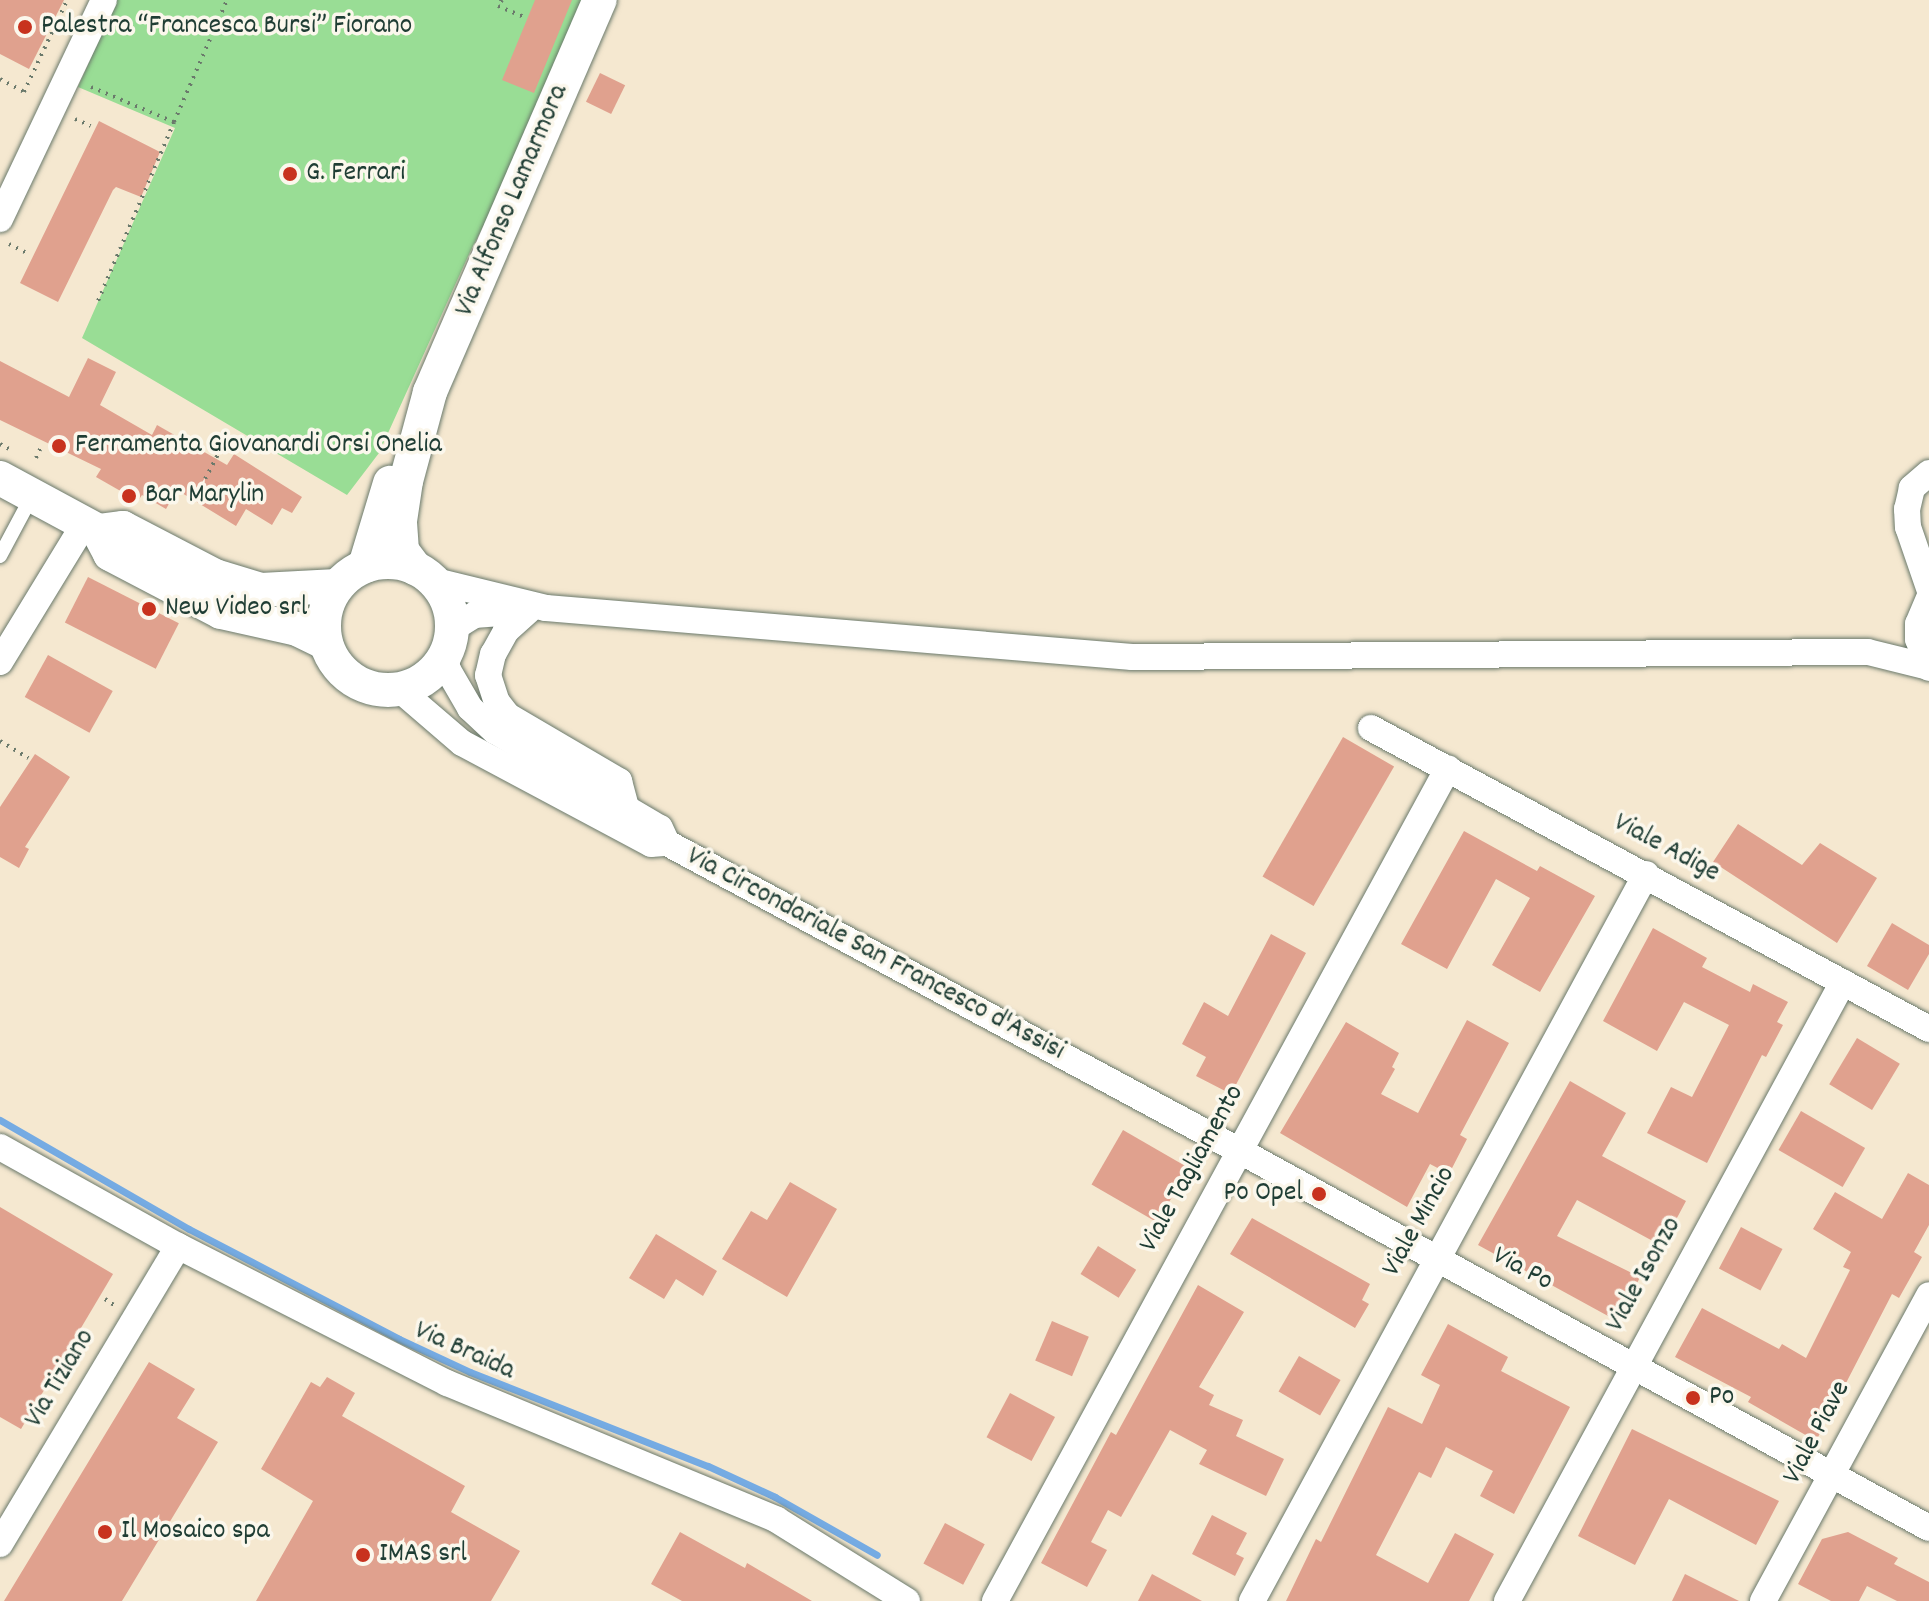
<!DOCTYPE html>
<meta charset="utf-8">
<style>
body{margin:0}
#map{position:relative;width:1929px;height:1601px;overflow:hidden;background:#f5e8d0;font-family:Dekko,sans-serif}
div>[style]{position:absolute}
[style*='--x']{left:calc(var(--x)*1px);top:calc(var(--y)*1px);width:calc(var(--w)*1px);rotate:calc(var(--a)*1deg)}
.green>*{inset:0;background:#99dd95}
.stream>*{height:7px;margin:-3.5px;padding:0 3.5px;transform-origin:3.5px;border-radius:3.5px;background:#75abe3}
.building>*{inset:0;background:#e0a18e;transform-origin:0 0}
.path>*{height:4px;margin-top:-2px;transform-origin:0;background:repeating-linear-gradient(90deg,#6a796b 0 2px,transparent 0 8px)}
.roads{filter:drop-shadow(0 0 2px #6a796b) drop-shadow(0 0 2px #6a796b)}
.service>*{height:14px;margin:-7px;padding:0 7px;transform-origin:7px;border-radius:7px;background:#fff}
.minor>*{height:26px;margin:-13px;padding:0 13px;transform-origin:13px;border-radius:13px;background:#fff}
.tertiary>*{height:34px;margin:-17px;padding:0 17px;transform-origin:17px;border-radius:17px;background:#fff}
.tertiary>.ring{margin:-17px;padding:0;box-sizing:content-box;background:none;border:34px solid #fff;border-radius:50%}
.dots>*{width:22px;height:22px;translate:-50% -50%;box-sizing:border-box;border:4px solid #fbf7ec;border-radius:50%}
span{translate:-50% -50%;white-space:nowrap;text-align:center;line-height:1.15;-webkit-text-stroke:7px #fbf7ec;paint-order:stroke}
.poi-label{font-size:28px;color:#1f3d34}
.left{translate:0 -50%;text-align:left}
.right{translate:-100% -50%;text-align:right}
.street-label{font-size:28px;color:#1f3d34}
</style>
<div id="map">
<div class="green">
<div style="clip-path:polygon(117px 0,599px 0,470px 252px,379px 453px,347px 495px,82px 338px,175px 128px,78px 87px)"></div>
</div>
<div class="stream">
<div style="--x:0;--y:1120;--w:218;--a:30"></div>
<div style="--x:189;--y:1229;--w:237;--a:27.6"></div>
<div style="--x:399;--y:1339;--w:78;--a:24.9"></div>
<div style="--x:470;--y:1372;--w:256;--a:21.6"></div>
<div style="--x:708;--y:1466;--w:74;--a:24.8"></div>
<div style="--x:775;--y:1497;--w:117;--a:29.6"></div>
</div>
<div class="building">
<div style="clip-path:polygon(0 0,64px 0,29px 69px,0 54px)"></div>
<div style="clip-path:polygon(535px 0,572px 0,534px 93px,502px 80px)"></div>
<div style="left:600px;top:73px;width:28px;height:32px;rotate:26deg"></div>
<div style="clip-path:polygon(99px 121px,160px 152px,141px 197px,116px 187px,113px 190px,58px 302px,20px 283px)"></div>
<div style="clip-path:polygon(88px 358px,116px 372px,100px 405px,152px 435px,157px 425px,227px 465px,234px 454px,302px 497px,292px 513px,282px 508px,272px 525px,246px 509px,236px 526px,177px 490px,166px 509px,142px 495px,138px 501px,96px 477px,101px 469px,0 420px,0 361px,69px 397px)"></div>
<div style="left:88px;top:577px;width:102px;height:51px;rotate:27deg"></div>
<div style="left:48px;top:655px;width:74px;height:48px;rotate:29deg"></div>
<div style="left:1343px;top:737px;width:59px;height:161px;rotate:30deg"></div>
<div style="clip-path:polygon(35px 754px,70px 777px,25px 847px,29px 849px,19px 868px,0 857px,0 807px)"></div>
<div style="clip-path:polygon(1738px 824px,1802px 865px,1820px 843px,1877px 878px,1837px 943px,1713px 862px)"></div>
<div style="clip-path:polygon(1464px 831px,1537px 871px,1540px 866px,1595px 896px,1540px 992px,1492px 965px,1530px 898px,1496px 879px,1447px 969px,1401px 944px)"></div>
<div style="clip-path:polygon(1892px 923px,1929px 945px,1929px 954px,1908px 990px,1867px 966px)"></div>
<div style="clip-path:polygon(1653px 928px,1707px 958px,1702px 967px,1750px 992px,1753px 984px,1788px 1002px,1777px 1022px,1783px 1025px,1766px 1057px,1762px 1055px,1707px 1163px,1647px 1133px,1671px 1087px,1692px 1097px,1729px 1025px,1684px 1002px,1657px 1051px,1603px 1021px)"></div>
<div style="clip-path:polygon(1271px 934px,1306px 953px,1231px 1094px,1196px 1076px,1206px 1057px,1182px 1044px,1204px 1002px,1228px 1016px)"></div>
<div style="clip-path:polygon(1467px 1020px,1509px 1043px,1460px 1135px,1467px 1139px,1449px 1174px,1430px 1164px,1407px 1207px,1280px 1133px,1346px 1022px,1399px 1053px,1392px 1067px,1395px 1069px,1381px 1094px,1418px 1113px)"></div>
<div style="left:1857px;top:1038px;width:50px;height:54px;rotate:31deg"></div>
<div style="clip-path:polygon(1570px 1081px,1626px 1113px,1602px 1156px,1686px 1201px,1662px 1246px,1577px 1200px,1557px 1236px,1640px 1277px,1619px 1322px,1478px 1245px)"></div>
<div style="left:1801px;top:1111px;width:74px;height:45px;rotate:30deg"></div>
<div style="left:1123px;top:1130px;width:76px;height:63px;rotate:30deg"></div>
<div style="clip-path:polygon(1908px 1173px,1929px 1185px,1929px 1225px,1914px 1252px,1922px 1257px,1899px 1298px,1892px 1294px,1816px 1441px,1748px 1402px,1751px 1397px,1675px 1357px,1702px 1308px,1779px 1349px,1782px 1344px,1806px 1358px,1850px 1270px,1843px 1267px,1851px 1252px,1813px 1229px,1835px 1192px,1882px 1219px)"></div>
<div style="clip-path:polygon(790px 1182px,837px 1209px,787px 1297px,722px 1259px,751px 1211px,767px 1220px)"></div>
<div style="clip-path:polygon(0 1207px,113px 1274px,21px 1429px,0 1417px)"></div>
<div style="clip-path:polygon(1252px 1218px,1370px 1284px,1362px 1300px,1369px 1304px,1355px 1328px,1230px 1254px)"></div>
<div style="left:1741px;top:1227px;width:47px;height:47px;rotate:28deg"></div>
<div style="clip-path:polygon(656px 1234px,717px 1271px,703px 1296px,676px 1279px,664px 1299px,629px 1278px)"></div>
<div style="left:1098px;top:1246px;width:45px;height:33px;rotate:32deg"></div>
<div style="clip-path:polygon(1198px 1285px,1244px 1312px,1199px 1387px,1214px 1395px,1209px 1405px,1243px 1420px,1236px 1436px,1284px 1459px,1266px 1496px,1199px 1464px,1207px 1450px,1170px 1430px,1121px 1517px,1108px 1510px,1091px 1542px,1107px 1550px,1087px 1587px,1041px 1563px,1111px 1432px,1116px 1435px)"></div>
<div style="left:1052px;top:1321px;width:40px;height:43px;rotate:23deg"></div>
<div style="clip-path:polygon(1448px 1324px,1508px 1357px,1501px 1371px,1570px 1407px,1514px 1514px,1480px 1496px,1493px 1471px,1446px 1447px,1431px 1478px,1419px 1472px,1376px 1555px,1428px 1583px,1455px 1533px,1494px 1554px,1469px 1601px,1286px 1601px,1316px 1539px,1321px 1542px,1388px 1407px,1422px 1424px,1440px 1385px,1421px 1375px)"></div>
<div style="left:1299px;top:1356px;width:48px;height:41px;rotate:30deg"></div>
<div style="clip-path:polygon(149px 1362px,195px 1389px,177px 1418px,218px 1442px,122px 1601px,4px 1601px)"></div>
<div style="clip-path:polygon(327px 1377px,355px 1393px,342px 1416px,465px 1486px,451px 1512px,520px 1551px,491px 1601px,256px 1601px,313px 1501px,261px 1469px,311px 1382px,320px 1387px)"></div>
<div style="left:1010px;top:1393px;width:51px;height:50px;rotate:28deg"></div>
<div style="clip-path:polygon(1632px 1429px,1779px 1501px,1756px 1545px,1669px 1499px,1635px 1565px,1578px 1536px)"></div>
<div style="clip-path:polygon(1212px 1515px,1247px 1533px,1236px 1554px,1244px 1558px,1235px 1576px,1192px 1554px)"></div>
<div style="left:945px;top:1523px;width:45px;height:46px;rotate:28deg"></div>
<div style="clip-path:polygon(680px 1532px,745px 1568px,747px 1563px,812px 1601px,682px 1601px,651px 1584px)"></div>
<div style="clip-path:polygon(1848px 1532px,1898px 1558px,1894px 1564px,1929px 1582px,1929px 1601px,1897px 1601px,1867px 1586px,1859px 1601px,1831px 1601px,1798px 1584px,1822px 1539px)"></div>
<div style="clip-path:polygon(1152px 1574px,1202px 1601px,1138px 1601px)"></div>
<div style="clip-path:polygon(1685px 1574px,1739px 1601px,1672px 1601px)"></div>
</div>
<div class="path">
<div style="--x:502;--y:0;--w:7;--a:124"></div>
<div style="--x:498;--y:6;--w:28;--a:23"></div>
<div style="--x:0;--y:79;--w:27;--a:28"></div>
<div style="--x:24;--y:92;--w:102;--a:-64.9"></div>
<div style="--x:91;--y:87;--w:90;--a:22.9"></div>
<div style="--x:174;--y:122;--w:197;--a:113"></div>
<div style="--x:75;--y:119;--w:17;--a:24"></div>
<div style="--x:174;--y:122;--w:133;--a:-66.5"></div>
<div style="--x:9;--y:244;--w:22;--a:27"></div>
<div style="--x:0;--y:444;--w:10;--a:29"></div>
<div style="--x:36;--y:458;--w:14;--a:-65"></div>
<div style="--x:194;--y:500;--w:60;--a:-62.2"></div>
<div style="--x:0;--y:741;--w:33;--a:31"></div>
<div style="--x:105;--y:1299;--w:11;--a:34"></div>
</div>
<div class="roads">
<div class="service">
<div style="--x:0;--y:556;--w:68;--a:-61.9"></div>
</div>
<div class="minor">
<div style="--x:0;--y:219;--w:242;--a:-64.6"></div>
<div style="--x:1929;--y:473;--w:23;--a:139"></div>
<div style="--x:1912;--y:488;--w:22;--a:103"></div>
<div style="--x:1907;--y:509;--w:18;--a:87"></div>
<div style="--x:1908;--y:527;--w:65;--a:71"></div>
<div style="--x:435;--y:581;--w:114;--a:13.7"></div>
<div style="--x:546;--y:608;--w:588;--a:4.78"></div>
<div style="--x:1132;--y:657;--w:736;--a:-0.39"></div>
<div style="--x:1868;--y:652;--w:63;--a:13.8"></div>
<div style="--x:1929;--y:598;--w:28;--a:113"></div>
<div style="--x:1918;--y:624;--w:15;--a:90"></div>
<div style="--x:1918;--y:639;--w:31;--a:69"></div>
<div style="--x:528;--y:611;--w:30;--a:138"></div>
<div style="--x:506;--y:631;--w:26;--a:119"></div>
<div style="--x:493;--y:654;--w:22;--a:103"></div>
<div style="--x:488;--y:675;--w:28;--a:72"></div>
<div style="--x:497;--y:702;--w:18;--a:52"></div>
<div style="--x:508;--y:716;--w:129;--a:30.4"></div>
<div style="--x:619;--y:781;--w:28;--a:75"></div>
<div style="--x:452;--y:629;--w:26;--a:-32"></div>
<div style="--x:474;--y:615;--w:53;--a:-4.3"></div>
<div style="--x:445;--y:655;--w:15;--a:79"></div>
<div style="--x:448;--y:670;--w:44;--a:59.9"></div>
<div style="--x:470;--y:708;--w:34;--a:43"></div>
<div style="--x:495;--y:731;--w:191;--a:30.5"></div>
<div style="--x:660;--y:828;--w:17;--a:65"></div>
<div style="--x:0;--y:662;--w:163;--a:-58.6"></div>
<div style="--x:399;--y:689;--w:83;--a:40.6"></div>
<div style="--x:462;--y:743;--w:214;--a:28.1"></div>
<div style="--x:651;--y:844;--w:16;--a:-4"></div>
<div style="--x:667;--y:843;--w:651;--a:28.26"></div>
<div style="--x:1240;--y:1151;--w:785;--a:28.69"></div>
<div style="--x:1371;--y:728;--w:634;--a:28.34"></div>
<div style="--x:0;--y:1147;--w:204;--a:29.1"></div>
<div style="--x:178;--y:1246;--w:302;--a:27"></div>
<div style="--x:447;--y:1383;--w:357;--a:22.5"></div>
<div style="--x:777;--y:1520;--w:153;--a:31.9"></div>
<div style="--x:0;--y:1544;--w:347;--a:-59.1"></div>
<div style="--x:995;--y:1601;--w:948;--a:-61.46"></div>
<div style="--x:1252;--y:1601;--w:827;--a:-61.54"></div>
<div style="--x:1507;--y:1601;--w:704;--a:-61.51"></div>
<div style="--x:1763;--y:1601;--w:348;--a:-61.5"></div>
</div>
<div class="tertiary">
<div style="--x:0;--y:478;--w:111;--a:28.4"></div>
<div style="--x:98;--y:531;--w:26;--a:62"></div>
<div style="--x:110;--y:554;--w:125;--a:27.6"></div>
<div style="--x:221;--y:612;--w:78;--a:12.6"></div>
<div style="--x:297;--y:629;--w:32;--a:26"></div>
<div style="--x:98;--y:531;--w:25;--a:-7"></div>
<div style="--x:123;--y:528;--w:104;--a:27.6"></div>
<div style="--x:215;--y:576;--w:48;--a:16.9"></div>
<div style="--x:261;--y:590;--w:76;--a:-3"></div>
<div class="ring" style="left:324px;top:562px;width:94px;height:94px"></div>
<div style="--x:365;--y:566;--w:87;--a:-73.2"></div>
<div style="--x:415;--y:568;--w:21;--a:-127"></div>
<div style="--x:402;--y:551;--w:30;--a:-94"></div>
<div style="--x:400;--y:521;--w:40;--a:-81.5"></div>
<div style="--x:406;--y:481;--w:92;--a:-74.9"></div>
<div style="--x:430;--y:392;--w:427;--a:-66.6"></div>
</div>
</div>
<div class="dots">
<div style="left:25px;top:27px;background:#c8321e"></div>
<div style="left:290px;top:174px;background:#c8321e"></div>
<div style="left:59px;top:446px;background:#c8321e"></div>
<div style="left:129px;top:496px;background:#c8321e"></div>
<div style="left:149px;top:609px;background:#c8321e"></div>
<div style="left:1319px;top:1194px;background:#c8321e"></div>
<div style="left:1693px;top:1398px;background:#c8321e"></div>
<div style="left:105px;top:1532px;background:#c8321e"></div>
<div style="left:363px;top:1555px;background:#c8321e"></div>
</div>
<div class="poi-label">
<span class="left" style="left:41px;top:27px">Palestra “Francesca Bursi” Fiorano</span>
<span class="left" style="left:306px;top:174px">G. Ferrari</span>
<span class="left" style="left:75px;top:446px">Ferramenta Giovanardi Orsi Onelia</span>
<span class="left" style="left:145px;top:496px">Bar Marylin</span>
<span class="left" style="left:165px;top:609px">New Video srl</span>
<span class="right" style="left:1303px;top:1194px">Po Opel</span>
<span class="left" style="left:1709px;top:1398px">Po</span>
<span class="left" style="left:121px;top:1532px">Il Mosaico spa</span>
<span class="left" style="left:379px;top:1555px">IMAS srl</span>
</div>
<div class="street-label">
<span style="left:513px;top:201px;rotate:-67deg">Via Alfonso Lamarmora</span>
<span style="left:1666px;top:849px;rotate:28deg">Viale Adige</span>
<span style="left:875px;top:955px;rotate:28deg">Via Circondariale San Francesco d'Assisi</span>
<span style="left:1193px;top:1169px;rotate:-61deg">Viale Tagliamento</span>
<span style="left:1420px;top:1222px;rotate:-61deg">Viale Mincio</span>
<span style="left:1522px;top:1270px;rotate:28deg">Via Po</span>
<span style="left:1645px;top:1275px;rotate:-61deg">Viale Isonzo</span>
<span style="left:464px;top:1352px;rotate:24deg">Via Braida</span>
<span style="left:61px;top:1379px;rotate:-59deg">Via Tiziano</span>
<span style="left:1818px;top:1433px;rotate:-62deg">Viale Piave</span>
</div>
</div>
